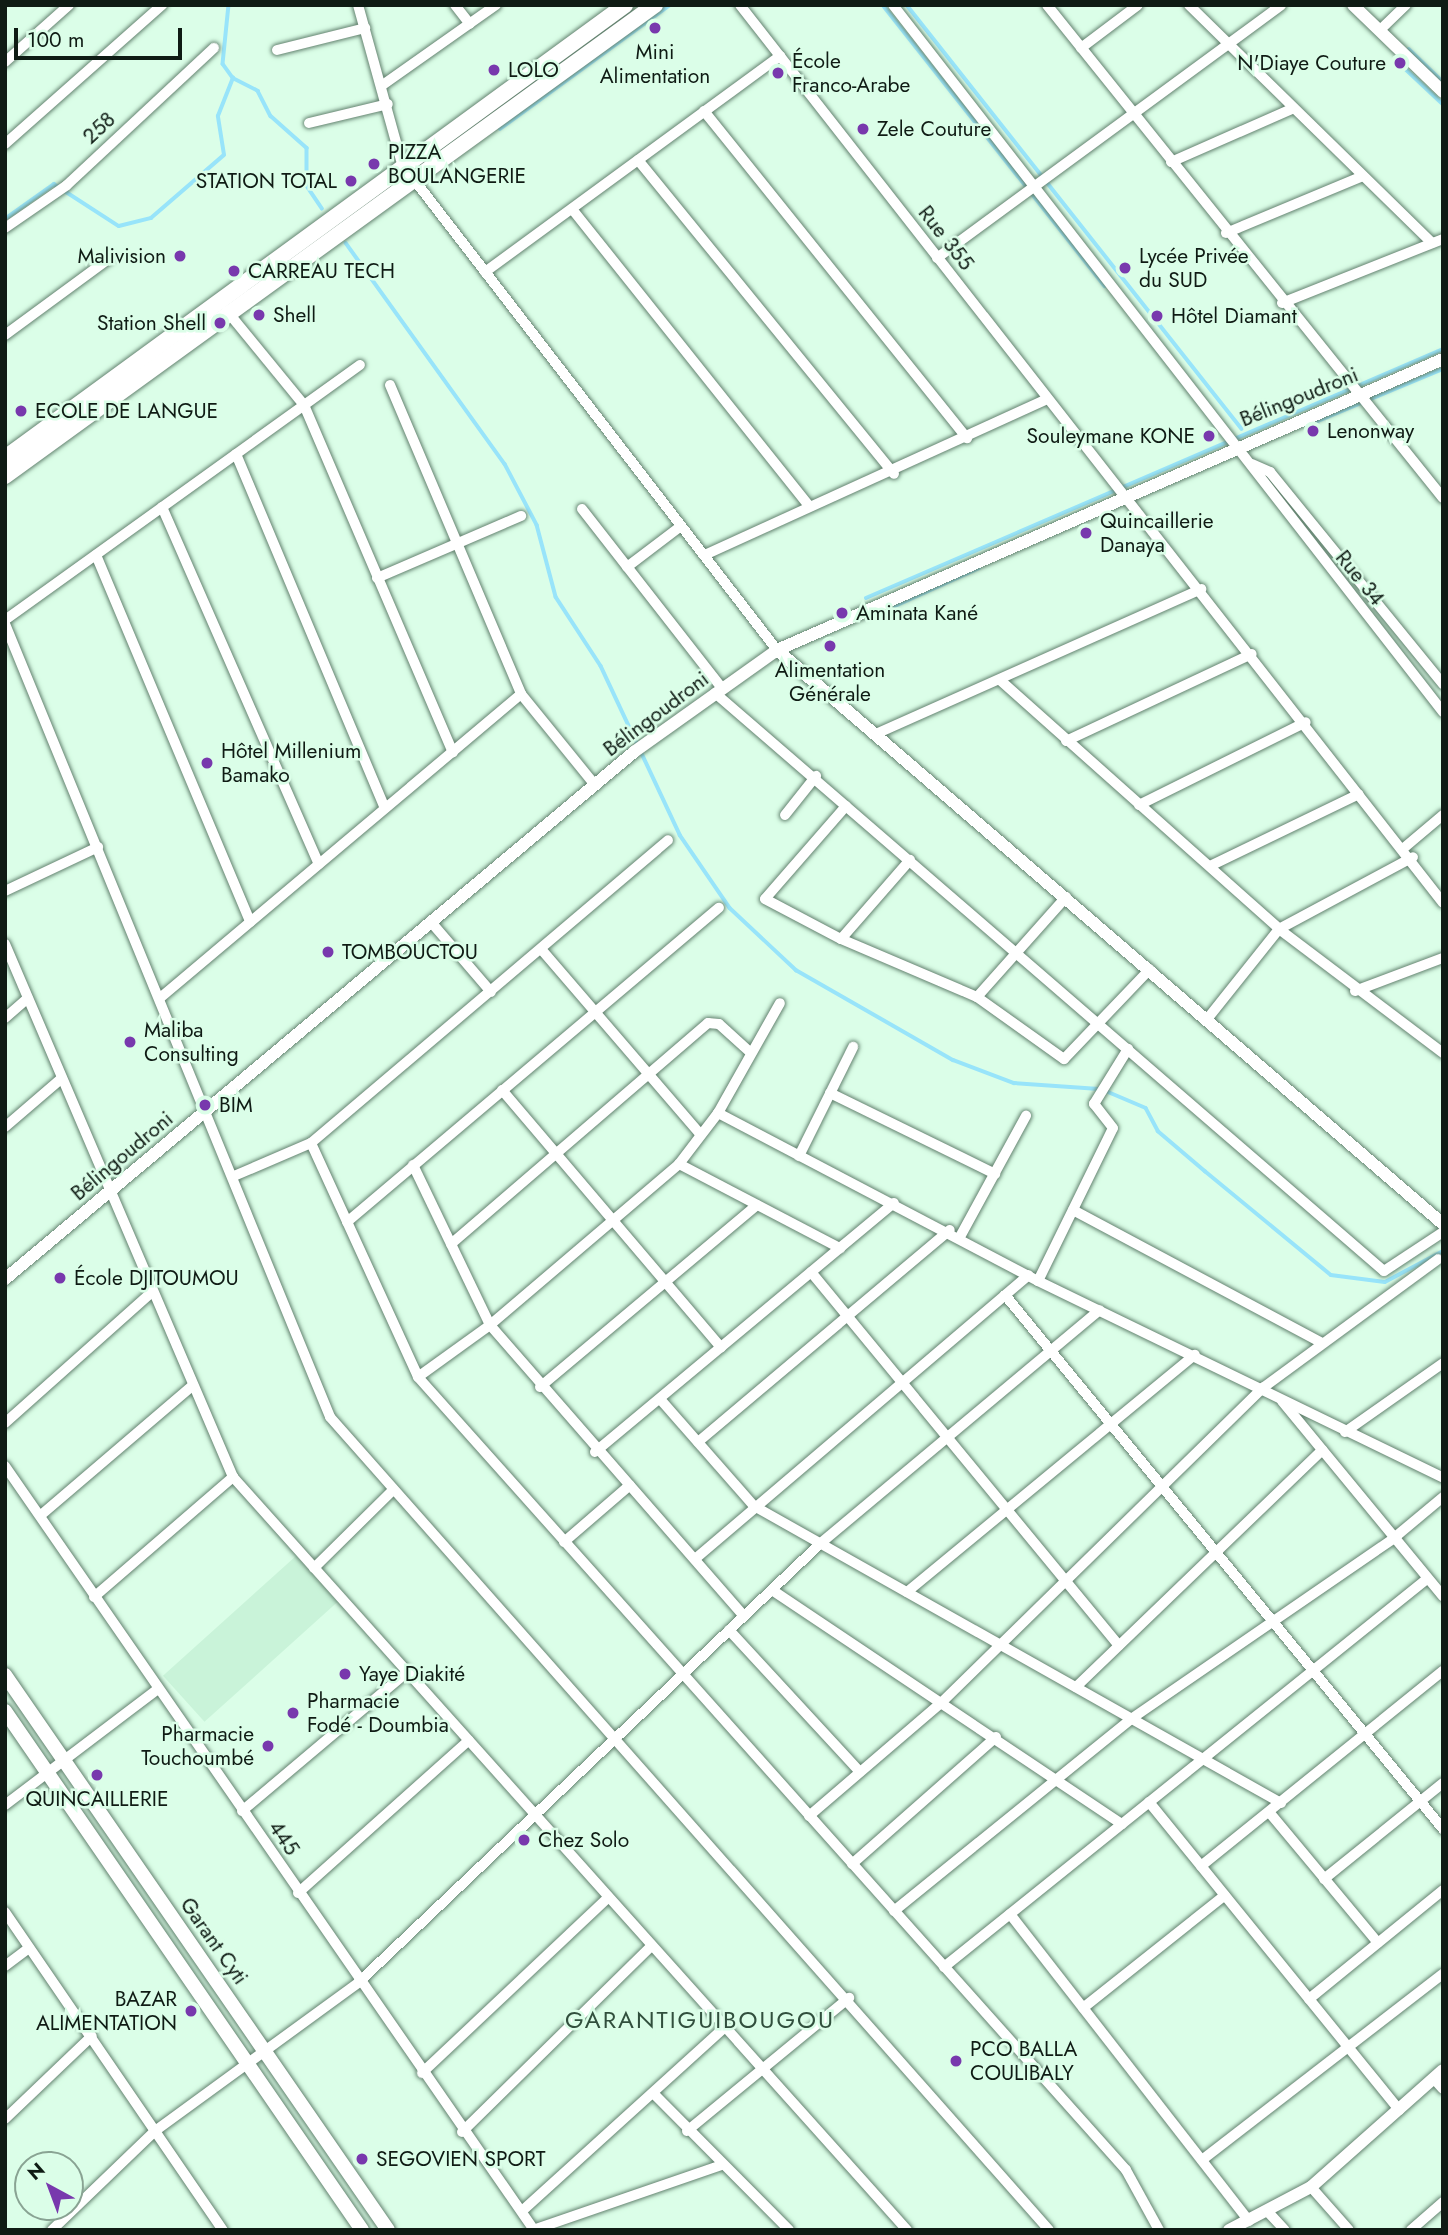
<!DOCTYPE html>
<meta charset="utf-8">
<style>
body{margin:0}
#map{position:relative;width:1448px;height:2235px;overflow:hidden;background:#dbfee8;font-family:Jost,sans-serif}
div>[style]{position:absolute}
[style*='--x']{left:calc(var(--x)*1px);top:calc(var(--y)*1px);width:calc(var(--w)*1px);rotate:calc(var(--a)*1deg)}
.built>*{inset:0;background:#c9f3d9;transform-origin:0 0}
.stream>*{height:3.5px;margin:-1.75px;padding:0 1.75px;transform-origin:1.75px;border-radius:1.75px;background:#98e4fa}
.roads{filter:drop-shadow(0 0 2px #63826f) drop-shadow(0 0 2px #63826f)}
.minor>*{height:10px;margin:-5px;padding:0 5px;transform-origin:5px;border-radius:5px;background:#fff}
.tertiary>*{height:12px;margin:-6px;padding:0 6px;transform-origin:6px;border-radius:6px;background:#fff}
.secondary>*{height:14px;margin:-7px;padding:0 7px;transform-origin:7px;border-radius:7px;background:#fff}
.primary>*{height:16px;margin:-8px;padding:0 8px;transform-origin:8px;border-radius:8px;background:#fff}
.dots>*{width:19px;height:19px;translate:-50% -50%;box-sizing:border-box;border:4px solid #dbfee8;border-radius:50%}
span{translate:-50% -50%;white-space:nowrap;text-align:center;line-height:1.15;-webkit-text-stroke:5px #dbfee8;paint-order:stroke}
.poi-label{font-size:21px;color:#0f1b14}
.left{translate:0 -50%;text-align:left}
.right{translate:-100% -50%;text-align:right}
.street-label{font-size:21px;color:#0f1b14}
.quarter-label{font-size:24px;color:#314f3d;letter-spacing:2px}
.frame{position:absolute;inset:0;border:7px solid #0f1b14;pointer-events:none}
.north{position:absolute;left:14px;top:2151px;width:70px;height:70px;box-sizing:border-box;background:#dbfee8;border:2px solid #89a393;border-radius:50%;rotate:319deg;font-size:19px;font-weight:700;line-height:28px;text-align:center;color:#0f1b14}
.north::after{content:'';display:block;margin:auto;width:24px;height:32px;background:#7838ad;clip-path:polygon(50% 0,100% 100%,50% 72%,0 100%)}
.scale{position:absolute;left:14px;top:28px;width:168px;height:32px;box-sizing:border-box;border:4px solid #0f1b14;border-top:0;padding-left:9px;font-size:21px;line-height:24px;white-space:nowrap;color:#0f1b14;-webkit-text-stroke:5px #dbfee8;paint-order:stroke}
</style>
<div id="map">
<div class="built">
<div style="left:296px;top:1556px;width:62px;height:179px;rotate:48deg"></div>
</div>
<div class="stream">
<div style="--x:229;--y:5;--w:59;--a:95.8"></div>
<div style="--x:223;--y:64;--w:17;--a:54"></div>
<div style="--x:233;--y:78;--w:28;--a:27"></div>
<div style="--x:258;--y:91;--w:28;--a:63"></div>
<div style="--x:271;--y:116;--w:48;--a:41.6"></div>
<div style="--x:307;--y:148;--w:38;--a:90"></div>
<div style="--x:307;--y:186;--w:27;--a:56"></div>
<div style="--x:883;--y:5;--w:358;--a:51.7"></div>
<div style="--x:907;--y:5;--w:540;--a:51.69"></div>
<div style="--x:1409;--y:49;--w:47;--a:44.1"></div>
<div style="--x:1395;--y:59;--w:66;--a:43.2"></div>
<div style="--x:500;--y:129;--w:210;--a:-36.1"></div>
<div style="--x:5;--y:219;--w:60;--a:-35.5"></div>
<div style="--x:54;--y:184;--w:77;--a:32.9"></div>
<div style="--x:119;--y:226;--w:33;--a:-14"></div>
<div style="--x:151;--y:218;--w:96;--a:-40.8"></div>
<div style="--x:224;--y:155;--w:39;--a:-99"></div>
<div style="--x:218;--y:116;--w:41;--a:-68.5"></div>
<div style="--x:346;--y:243;--w:272;--a:54.3"></div>
<div style="--x:505;--y:464;--w:69;--a:62.3"></div>
<div style="--x:537;--y:525;--w:74;--a:75.2"></div>
<div style="--x:556;--y:597;--w:82;--a:56.9"></div>
<div style="--x:601;--y:666;--w:187;--a:64.9"></div>
<div style="--x:680;--y:835;--w:88;--a:55.6"></div>
<div style="--x:730;--y:908;--w:91;--a:43.2"></div>
<div style="--x:796;--y:970;--w:181;--a:29.8"></div>
<div style="--x:953;--y:1060;--w:65;--a:20.7"></div>
<div style="--x:1014;--y:1083;--w:85;--a:4"></div>
<div style="--x:1306;--y:426;--w:148;--a:-22.6"></div>
<div style="--x:866;--y:598;--w:628;--a:-23.34"></div>
<div style="--x:895;--y:606;--w:92;--a:-24.3"></div>
<div style="--x:1106;--y:1091;--w:43;--a:23"></div>
<div style="--x:1146;--y:1108;--w:26;--a:62"></div>
<div style="--x:1158;--y:1131;--w:62;--a:40.4"></div>
<div style="--x:1205;--y:1171;--w:163;--a:39.5"></div>
<div style="--x:1331;--y:1275;--w:54;--a:7.4"></div>
<div style="--x:1385;--y:1282;--w:66;--a:-28.1"></div>
</div>
<div class="roads">
<div class="minor">
<div style="--x:358;--y:5;--w:165;--a:74.5"></div>
<div style="--x:402;--y:164;--w:614;--a:52.35"></div>
<div style="--x:455;--y:5;--w:24;--a:52"></div>
<div style="--x:740;--y:5;--w:1140;--a:51.94"></div>
<div style="--x:893;--y:5;--w:896;--a:52.12"></div>
<div style="--x:1047;--y:5;--w:632;--a:51.23"></div>
<div style="--x:1189;--y:5;--w:340;--a:44.4"></div>
<div style="--x:1380;--y:30;--w:36;--a:-44"></div>
<div style="--x:1081;--y:48;--w:71;--a:-37"></div>
<div style="--x:277;--y:50;--w:91;--a:-14"></div>
<div style="--x:5;--y:62;--w:86;--a:-41.7"></div>
<div style="--x:384;--y:84;--w:137;--a:-35.2"></div>
<div style="--x:704;--y:111;--w:420;--a:51.2"></div>
<div style="--x:309;--y:123;--w:81;--a:-13.5"></div>
<div style="--x:5;--y:144;--w:210;--a:-41.5"></div>
<div style="--x:638;--y:160;--w:405;--a:50.8"></div>
<div style="--x:1171;--y:162;--w:134;--a:-23.7"></div>
<div style="--x:572;--y:209;--w:380;--a:51.4"></div>
<div style="--x:5;--y:228;--w:75;--a:-34.7"></div>
<div style="--x:67;--y:185;--w:201;--a:-43"></div>
<div style="--x:1226;--y:233;--w:148;--a:-22.6"></div>
<div style="--x:937;--y:258;--w:427;--a:-36.3"></div>
<div style="--x:485;--y:272;--w:366;--a:-36.2"></div>
<div style="--x:1282;--y:303;--w:173;--a:-21.7"></div>
<div style="--x:227;--y:311;--w:122;--a:50.7"></div>
<div style="--x:304;--y:405;--w:378;--a:66.8"></div>
<div style="--x:5;--y:335;--w:130;--a:-36.3"></div>
<div style="--x:390;--y:385;--w:336;--a:67"></div>
<div style="--x:521;--y:694;--w:117;--a:50.9"></div>
<div style="--x:236;--y:454;--w:384;--a:67.2"></div>
<div style="--x:1252;--y:464;--w:20;--a:24"></div>
<div style="--x:1270;--y:472;--w:274;--a:50.8"></div>
<div style="--x:162;--y:507;--w:390;--a:66.3"></div>
<div style="--x:582;--y:509;--w:227;--a:52"></div>
<div style="--x:707;--y:554;--w:374;--a:-24.5"></div>
<div style="--x:96;--y:555;--w:398;--a:67.2"></div>
<div style="--x:627;--y:567;--w:68;--a:-37.2"></div>
<div style="--x:377;--y:578;--w:157;--a:-23.3"></div>
<div style="--x:5;--y:620;--w:437;--a:-35.7"></div>
<div style="--x:5;--y:624;--w:857;--a:67.71"></div>
<div style="--x:330;--y:1417;--w:1085;--a:48.51"></div>
<div style="--x:1000;--y:680;--w:374;--a:41.7"></div>
<div style="--x:1279;--y:929;--w:206;--a:37.1"></div>
<div style="--x:715;--y:693;--w:884;--a:40.83"></div>
<div style="--x:1384;--y:1271;--w:71;--a:-33.5"></div>
<div style="--x:878;--y:733;--w:354;--a:-24"></div>
<div style="--x:1066;--y:741;--w:205;--a:-25.1"></div>
<div style="--x:1139;--y:805;--w:186;--a:-26.4"></div>
<div style="--x:846;--y:806;--w:123;--a:131.1"></div>
<div style="--x:765;--y:899;--w:86;--a:27.8"></div>
<div style="--x:841;--y:939;--w:148;--a:23.1"></div>
<div style="--x:977;--y:997;--w:107;--a:35.5"></div>
<div style="--x:1064;--y:1059;--w:124;--a:-46.3"></div>
<div style="--x:785;--y:815;--w:50;--a:-51.5"></div>
<div style="--x:1405;--y:847;--w:50;--a:-40.1"></div>
<div style="--x:1210;--y:866;--w:165;--a:-25.8"></div>
<div style="--x:5;--y:891;--w:103;--a:-25.3"></div>
<div style="--x:431;--y:922;--w:92;--a:49.4"></div>
<div style="--x:841;--y:939;--w:105;--a:-48.9"></div>
<div style="--x:5;--y:944;--w:580;--a:66.84"></div>
<div style="--x:233;--y:1477;--w:1011;--a:48.17"></div>
<div style="--x:541;--y:949;--w:244;--a:49.3"></div>
<div style="--x:1355;--y:991;--w:94;--a:-20.6"></div>
<div style="--x:977;--y:997;--w:134;--a:-48.3"></div>
<div style="--x:160;--y:998;--w:472;--a:-40.1"></div>
<div style="--x:5;--y:1018;--w:30;--a:-41"></div>
<div style="--x:1208;--y:1018;--w:114;--a:-51.4"></div>
<div style="--x:1279;--y:929;--w:152;--a:-28.2"></div>
<div style="--x:502;--y:1090;--w:338;--a:49.6"></div>
<div style="--x:830;--y:1093;--w:184;--a:26.1"></div>
<div style="--x:718;--y:1113;--w:361;--a:27.7"></div>
<div style="--x:1038;--y:1281;--w:450;--a:25.9"></div>
<div style="--x:5;--y:1127;--w:75;--a:-40.7"></div>
<div style="--x:311;--y:1143;--w:257;--a:65.4"></div>
<div style="--x:418;--y:1377;--w:1063;--a:48.24"></div>
<div style="--x:1126;--y:2170;--w:68;--a:61.2"></div>
<div style="--x:799;--y:1156;--w:122;--a:-63.6"></div>
<div style="--x:679;--y:1164;--w:182;--a:27.6"></div>
<div style="--x:413;--y:1165;--w:178;--a:64.3"></div>
<div style="--x:490;--y:1325;--w:386;--a:48.9"></div>
<div style="--x:234;--y:1176;--w:84;--a:-23.2"></div>
<div style="--x:311;--y:1143;--w:468;--a:-40.3"></div>
<div style="--x:1073;--y:1210;--w:280;--a:28.1"></div>
<div style="--x:347;--y:1222;--w:487;--a:-40.2"></div>
<div style="--x:961;--y:1235;--w:136;--a:-61.4"></div>
<div style="--x:451;--y:1244;--w:339;--a:-40.7"></div>
<div style="--x:708;--y:1023;--w:11;--a:5"></div>
<div style="--x:719;--y:1024;--w:43;--a:42.2"></div>
<div style="--x:811;--y:1272;--w:484;--a:50.5"></div>
<div style="--x:1038;--y:1281;--w:170;--a:-63.9"></div>
<div style="--x:1113;--y:1128;--w:31;--a:-128"></div>
<div style="--x:1094;--y:1104;--w:65;--a:-58.3"></div>
<div style="--x:1005;--y:1295;--w:691;--a:50.64"></div>
<div style="--x:418;--y:1377;--w:89;--a:-35.8"></div>
<div style="--x:490;--y:1325;--w:248;--a:-40.4"></div>
<div style="--x:679;--y:1164;--w:64;--a:-52.6"></div>
<div style="--x:718;--y:1113;--w:126;--a:-60.6"></div>
<div style="--x:540;--y:1387;--w:283;--a:-40"></div>
<div style="--x:660;--y:1399;--w:142;--a:48.7"></div>
<div style="--x:754;--y:1506;--w:605;--a:29.4"></div>
<div style="--x:1282;--y:1401;--w:253;--a:50.5"></div>
<div style="--x:5;--y:1423;--w:198;--a:-41.7"></div>
<div style="--x:1345;--y:1432;--w:120;--a:-35.1"></div>
<div style="--x:698;--y:1442;--w:329;--a:-40.1"></div>
<div style="--x:595;--y:1452;--w:389;--a:-39.8"></div>
<div style="--x:5;--y:1466;--w:929;--a:55.3"></div>
<div style="--x:41;--y:1515;--w:200;--a:-40.5"></div>
<div style="--x:564;--y:1542;--w:87;--a:-40.8"></div>
<div style="--x:695;--y:1559;--w:438;--a:-40.4"></div>
<div style="--x:314;--y:1568;--w:111;--a:-44.6"></div>
<div style="--x:772;--y:1590;--w:421;--a:33.8"></div>
<div style="--x:907;--y:1592;--w:373;--a:-39.5"></div>
<div style="--x:94;--y:1597;--w:184;--a:-40.8"></div>
<div style="--x:729;--y:1630;--w:193;--a:47.3"></div>
<div style="--x:1076;--y:1687;--w:342;--a:-43.9"></div>
<div style="--x:1149;--y:1802;--w:397;--a:50.9"></div>
<div style="--x:5;--y:1805;--w:192;--a:-37.2"></div>
<div style="--x:242;--y:1811;--w:216;--a:-40.1"></div>
<div style="--x:1269;--y:1812;--w:170;--a:50.2"></div>
<div style="--x:809;--y:1816;--w:175;--a:-40.6"></div>
<div style="--x:942;--y:1702;--w:450;--a:-44.4"></div>
<div style="--x:1264;--y:1387;--w:216;--a:-36.3"></div>
<div style="--x:852;--y:1864;--w:192;--a:-41.4"></div>
<div style="--x:1201;--y:1866;--w:311;--a:-38.9"></div>
<div style="--x:1324;--y:1879;--w:153;--a:-38.9"></div>
<div style="--x:298;--y:1893;--w:229;--a:-41.8"></div>
<div style="--x:894;--y:1911;--w:305;--a:-39"></div>
<div style="--x:1131;--y:1719;--w:319;--a:-34.5"></div>
<div style="--x:1394;--y:1538;--w:64;--a:-39.9"></div>
<div style="--x:5;--y:1912;--w:386;--a:55.6"></div>
<div style="--x:1010;--y:1914;--w:389;--a:52.1"></div>
<div style="--x:5;--y:1966;--w:30;--a:-37"></div>
<div style="--x:944;--y:1967;--w:620;--a:-38.78"></div>
<div style="--x:1309;--y:1999;--w:173;--a:-39.1"></div>
<div style="--x:1083;--y:2008;--w:181;--a:-38.5"></div>
<div style="--x:422;--y:2073;--w:255;--a:-43.3"></div>
<div style="--x:1434;--y:2079;--w:13;--a:48"></div>
<div style="--x:655;--y:2095;--w:190;--a:45.2"></div>
<div style="--x:5;--y:2119;--w:120;--a:-43.7"></div>
<div style="--x:687;--y:2131;--w:210;--a:-39.4"></div>
<div style="--x:462;--y:2132;--w:264;--a:-44.5"></div>
<div style="--x:1202;--y:2160;--w:304;--a:-37.7"></div>
<div style="--x:1311;--y:2187;--w:57;--a:48.5"></div>
<div style="--x:522;--y:2211;--w:274;--a:-42.2"></div>
<div style="--x:1269;--y:2213;--w:23;--a:47"></div>
<div style="--x:52;--y:2230;--w:143;--a:-43.9"></div>
<div style="--x:155;--y:2131;--w:253;--a:-36.1"></div>
<div style="--x:359;--y:1982;--w:637;--a:-43.54"></div>
<div style="--x:821;--y:1543;--w:363;--a:-39.9"></div>
<div style="--x:533;--y:2230;--w:200;--a:-19"></div>
<div style="--x:1411;--y:2230;--w:43;--a:-41.2"></div>
</div>
<div class="tertiary">
<div style="--x:1353;--y:5;--w:125;--a:44"></div>
<div style="--x:777;--y:650;--w:879;--a:40.76"></div>
<div style="--x:5;--y:1279;--w:821;--a:-39.96"></div>
<div style="--x:634;--y:752;--w:176;--a:-35.5"></div>
<div style="--x:777;--y:650;--w:727;--a:-23.6"></div>
<div style="--x:1229;--y:2230;--w:93;--a:-27.7"></div>
<div style="--x:1311;--y:2187;--w:176;--a:-41.6"></div>
</div>
<div class="secondary">
<div style="--x:5;--y:1675;--w:674;--a:55.39"></div>
<div style="--x:5;--y:1711;--w:630;--a:55.48"></div>
</div>
<div class="primary">
<div style="--x:5;--y:458;--w:768;--a:-36.15"></div>
<div style="--x:5;--y:476;--w:803;--a:-35.93"></div>
</div>
</div>
<div class="dots">
<div style="left:655px;top:28px;background:#7838ad"></div>
<div style="left:1400px;top:63px;background:#7838ad"></div>
<div style="left:494px;top:70px;background:#7838ad"></div>
<div style="left:778px;top:73px;background:#7838ad"></div>
<div style="left:863px;top:129px;background:#7838ad"></div>
<div style="left:374px;top:164px;background:#7838ad"></div>
<div style="left:351px;top:181px;background:#7838ad"></div>
<div style="left:180px;top:256px;background:#7838ad"></div>
<div style="left:1125px;top:268px;background:#7838ad"></div>
<div style="left:234px;top:271px;background:#7838ad"></div>
<div style="left:259px;top:315px;background:#7838ad"></div>
<div style="left:1157px;top:316px;background:#7838ad"></div>
<div style="left:220px;top:323px;background:#7838ad"></div>
<div style="left:21px;top:411px;background:#7838ad"></div>
<div style="left:1313px;top:431px;background:#7838ad"></div>
<div style="left:1209px;top:436px;background:#7838ad"></div>
<div style="left:1086px;top:533px;background:#7838ad"></div>
<div style="left:842px;top:613px;background:#7838ad"></div>
<div style="left:830px;top:646px;background:#7838ad"></div>
<div style="left:207px;top:763px;background:#7838ad"></div>
<div style="left:328px;top:952px;background:#7838ad"></div>
<div style="left:130px;top:1042px;background:#7838ad"></div>
<div style="left:205px;top:1105px;background:#7838ad"></div>
<div style="left:60px;top:1278px;background:#7838ad"></div>
<div style="left:345px;top:1674px;background:#7838ad"></div>
<div style="left:293px;top:1713px;background:#7838ad"></div>
<div style="left:268px;top:1746px;background:#7838ad"></div>
<div style="left:97px;top:1775px;background:#7838ad"></div>
<div style="left:524px;top:1840px;background:#7838ad"></div>
<div style="left:191px;top:2011px;background:#7838ad"></div>
<div style="left:956px;top:2061px;background:#7838ad"></div>
<div style="left:362px;top:2159px;background:#7838ad"></div>
</div>
<div class="poi-label">
<span style="left:655px;top:64px">Mini<br>Alimentation</span>
<span class="left" style="left:792px;top:73px">École<br>Franco-Arabe</span>
<span class="right" style="left:1386px;top:63px">N'Diaye Couture</span>
<span class="left" style="left:508px;top:70px">LOLO</span>
<span class="left" style="left:877px;top:129px">Zele Couture</span>
<span class="left" style="left:388px;top:164px">PIZZA<br>BOULANGERIE</span>
<span class="right" style="left:337px;top:181px">STATION TOTAL</span>
<span class="right" style="left:166px;top:256px">Malivision</span>
<span class="left" style="left:1139px;top:268px">Lycée Privée<br>du SUD</span>
<span class="left" style="left:248px;top:271px">CARREAU TECH</span>
<span class="left" style="left:273px;top:315px">Shell</span>
<span class="left" style="left:1171px;top:316px">Hôtel Diamant</span>
<span class="right" style="left:206px;top:323px">Station Shell</span>
<span class="left" style="left:35px;top:411px">ECOLE DE LANGUE</span>
<span class="left" style="left:1327px;top:431px">Lenonway</span>
<span class="right" style="left:1195px;top:436px">Souleymane KONE</span>
<span class="left" style="left:1100px;top:533px">Quincaillerie<br>Danaya</span>
<span class="left" style="left:856px;top:613px">Aminata Kané</span>
<span style="left:830px;top:682px">Alimentation<br>Générale</span>
<span class="left" style="left:221px;top:763px">Hôtel Millenium<br>Bamako</span>
<span class="left" style="left:342px;top:952px">TOMBOUCTOU</span>
<span class="left" style="left:144px;top:1042px">Maliba<br>Consulting</span>
<span class="left" style="left:219px;top:1105px">BIM</span>
<span class="left" style="left:74px;top:1278px">École DJITOUMOU</span>
<span class="left" style="left:359px;top:1674px">Yaye Diakité</span>
<span class="left" style="left:307px;top:1713px">Pharmacie<br>Fodé - Doumbia</span>
<span class="right" style="left:254px;top:1746px">Pharmacie<br>Touchoumbé</span>
<span style="left:97px;top:1799px">QUINCAILLERIE</span>
<span class="left" style="left:538px;top:1840px">Chez Solo</span>
<span class="right" style="left:177px;top:2011px">BAZAR<br>ALIMENTATION</span>
<span class="left" style="left:970px;top:2061px">PCO BALLA<br>COULIBALY</span>
<span class="left" style="left:376px;top:2159px">SEGOVIEN SPORT</span>
</div>
<div class="street-label">
<span style="left:99px;top:128px;rotate:-43deg">258</span>
<span style="left:946px;top:238px;rotate:52deg">Rue 355</span>
<span style="left:1299px;top:397px;rotate:-22deg">Bélingoudroni</span>
<span style="left:1360px;top:578px;rotate:51deg">Rue 34</span>
<span style="left:656px;top:714px;rotate:-37deg">Bélingoudroni</span>
<span style="left:122px;top:1156px;rotate:-40deg">Bélingoudroni</span>
<span style="left:284px;top:1838px;rotate:56deg">445</span>
<span style="left:214px;top:1941px;rotate:55deg">Garant Cyti</span>
</div>
<div class="quarter-label">
<span style="left:700px;top:2020px">GARANTIGUIBOUGOU</span>
</div>
<div class="frame"></div>
<div class="north">N</div>
<div class="scale">100 m</div>
</div>
